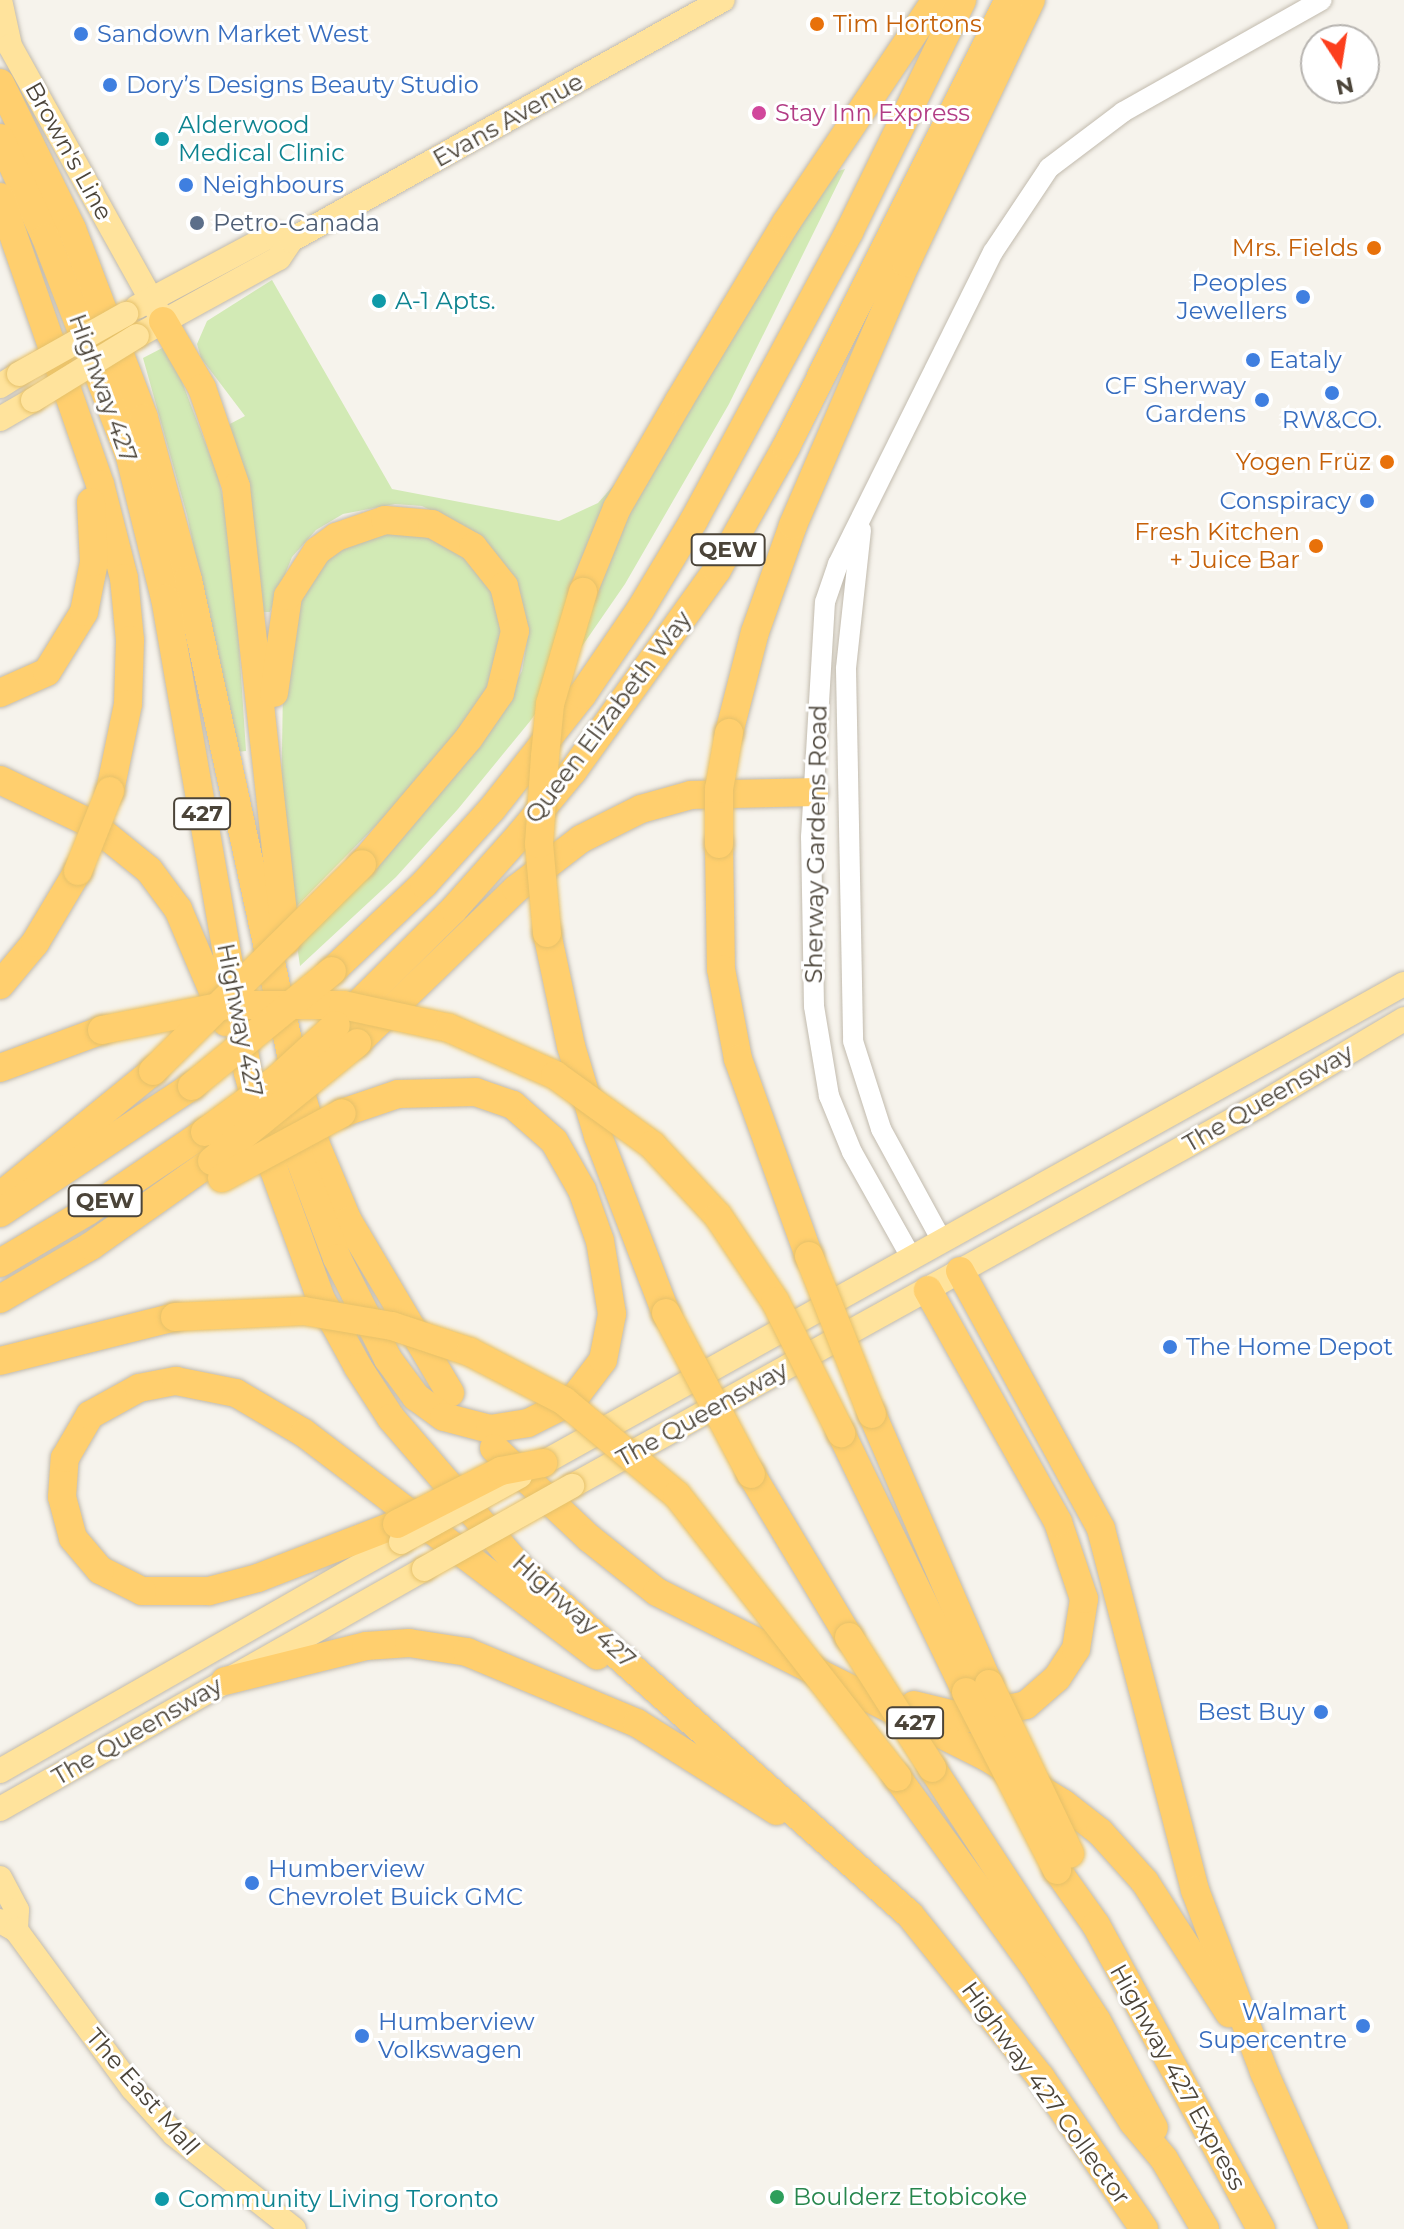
<!DOCTYPE html>
<meta charset="utf-8">
<style>
body{margin:0}
#map{position:relative;width:1404px;height:2229px;overflow:hidden;background:#f6f3ec;font-family:Montserrat,sans-serif}
div>[style]{position:absolute}
[style*='--x']{left:calc(var(--x)*1px);top:calc(var(--y)*1px);width:calc(var(--w)*1px);rotate:calc(var(--a)*1deg)}
.green>*{inset:0;background:#d2eab5}
.roads{filter:drop-shadow(0 0 2px #c2bbae) drop-shadow(0 0 2px #c2bbae)}
.minor>*{height:20px;margin:-10px;padding:0 10px;transform-origin:10px;border-radius:10px;background:#fff}
.major>*{height:24px;margin:-12px;padding:0 12px;transform-origin:12px;border-radius:12px;background:#ffe39c}
.highway>*{height:28px;margin:-14px;padding:0 14px;transform-origin:14px;border-radius:14px;background:#ffcf6e}
.bridges{filter:drop-shadow(0 0 2px #e6c16a) drop-shadow(0 0 2px #e6c16a)}
.major-bridge>*{height:24px;margin:-12px;padding:0 12px;transform-origin:12px;border-radius:12px;background:#ffe39c}
.highway-bridge>*{height:28px;margin:-14px;padding:0 14px;transform-origin:14px;border-radius:14px;background:#ffcf6e}
.dots>*{width:22px;height:22px;translate:-50% -50%;box-sizing:border-box;border:4px solid #fff;border-radius:50%}
span{translate:-50% -50%;white-space:nowrap;text-align:center;line-height:1.15;-webkit-text-stroke:6px #fff;paint-order:stroke}
.shield-label span{padding:2px 6px;background:#fff;border:2px solid;border-radius:6px;-webkit-text-stroke-width:0}
.shield-label{font-size:22px;color:#4b4439;font-weight:700}
.food-label{font-size:24px;color:#c56008}
.left{translate:0 -50%;text-align:left}
.right{translate:-100% -50%;text-align:right}
.shop-label{font-size:24px;color:#366cbe}
.hotel-label{font-size:24px;color:#b23c85}
.street-label{font-size:24px;color:#4b4439}
.culture-label{font-size:24px;color:#0d838f}
.service-label{font-size:24px;color:#4e5e75}
.leisure-label{font-size:24px;color:#27864d}
.north{position:absolute;left:1300px;top:24px;width:80px;height:80px;box-sizing:border-box;background:#fff;border:2px solid #b7b4b0;border-radius:50%;rotate:168deg;font-size:22px;font-weight:700;line-height:32px;text-align:center;color:#4b4439}
.north::after{content:'';display:block;margin:auto;width:28px;height:36px;background:#fc3f1d;clip-path:polygon(50% 0,100% 100%,50% 72%,0 100%)}
</style>
<div id="map">
<div class="green">
<div style="clip-path:polygon(845px 169px,729px 404px,625px 584px,531px 720px,458px 809px,396px 877px,300px 966px,296px 938px,499px 715px,522px 671px,527px 641px,524px 611px,514px 579px,477px 533px,422px 506px,395px 504px,343px 514px,316px 530px,292px 557px,270px 612px,260px 612px,228px 425px,245px 416px,201px 358px,197px 344px,207px 321px,272px 280px,392px 489px,559px 521px,598px 503px,691px 398px,835px 172px)"></div>
<div style="clip-path:polygon(168px 345px,218px 476px,232px 539px,246px 751px,237px 752px,187px 515px,143px 358px)"></div>
<div style="clip-path:polygon(379px 531px,446px 540px,491px 581px,505px 624px,495px 683px,406px 795px,291px 912px,281px 809px,283px 689px,294px 607px,324px 559px)"></div>
</div>
<div class="roads">
<div class="minor">
<div style="--x:861;--y:530;--w:140;--a:96.2"></div>
<div style="--x:846;--y:669;--w:372;--a:88.9"></div>
<div style="--x:853;--y:1041;--w:92;--a:72.3"></div>
<div style="--x:881;--y:1129;--w:125;--a:61.4"></div>
<div style="--x:911;--y:1257;--w:120;--a:-119.3"></div>
<div style="--x:852;--y:1152;--w:61;--a:-112.3"></div>
<div style="--x:829;--y:1096;--w:91;--a:-99.5"></div>
<div style="--x:814;--y:1006;--w:169;--a:-91"></div>
<div style="--x:811;--y:837;--w:235;--a:-86.6"></div>
<div style="--x:825;--y:602;--w:40;--a:-71.1"></div>
<div style="--x:838;--y:564;--w:348;--a:-63.6"></div>
<div style="--x:993;--y:252;--w:101;--a:-56.3"></div>
<div style="--x:1049;--y:168;--w:93;--a:-37.1"></div>
<div style="--x:1123;--y:112;--w:228;--a:-29.4"></div>
</div>
<div class="major">
<div style="--x:0;--y:0;--w:47;--a:77.7"></div>
<div style="--x:10;--y:46;--w:315;--a:60.9"></div>
<div style="--x:137;--y:307;--w:155;--a:-28.1"></div>
<div style="--x:274;--y:234;--w:18;--a:19"></div>
<div style="--x:137;--y:336;--w:162;--a:-28.8"></div>
<div style="--x:279;--y:258;--w:22;--a:-56"></div>
<div style="--x:291;--y:240;--w:494;--a:-29.1"></div>
<div style="--x:0;--y:386;--w:22;--a:-32"></div>
<div style="--x:0;--y:419;--w:38;--a:-30"></div>
<div style="--x:543;--y:1463;--w:985;--a:-29.09"></div>
<div style="--x:572;--y:1486;--w:786;--a:-28.98"></div>
<div style="--x:1260;--y:1105;--w:168;--a:-30.8"></div>
<div style="--x:0;--y:1771;--w:462;--a:-29.7"></div>
<div style="--x:0;--y:1809;--w:487;--a:-29.5"></div>
<div style="--x:0;--y:1878;--w:36;--a:62"></div>
<div style="--x:17;--y:1910;--w:20;--a:93"></div>
<div style="--x:0;--y:1921;--w:18;--a:29"></div>
<div style="--x:16;--y:1930;--w:197;--a:53.7"></div>
<div style="--x:133;--y:2089;--w:61;--a:47.7"></div>
<div style="--x:174;--y:2134;--w:153;--a:38.4"></div>
</div>
<div class="highway">
<div style="--x:0;--y:83;--w:163;--a:63.7"></div>
<div style="--x:72;--y:229;--w:202;--a:69.1"></div>
<div style="--x:144;--y:418;--w:168;--a:74.8"></div>
<div style="--x:188;--y:580;--w:504;--a:77.75"></div>
<div style="--x:295;--y:1073;--w:75;--a:73.7"></div>
<div style="--x:316;--y:1145;--w:82;--a:67.2"></div>
<div style="--x:348;--y:1221;--w:200;--a:59.3"></div>
<div style="--x:0;--y:138;--w:110;--a:65.3"></div>
<div style="--x:46;--y:238;--w:235;--a:69"></div>
<div style="--x:130;--y:457;--w:145;--a:76.1"></div>
<div style="--x:165;--y:598;--w:482;--a:80.1"></div>
<div style="--x:248;--y:1073;--w:100;--a:75"></div>
<div style="--x:274;--y:1170;--w:137;--a:70"></div>
<div style="--x:321;--y:1299;--w:77;--a:61.4"></div>
<div style="--x:358;--y:1367;--w:61;--a:57.1"></div>
<div style="--x:391;--y:1418;--w:203;--a:49.2"></div>
<div style="--x:524;--y:1572;--w:516;--a:41.62"></div>
<div style="--x:910;--y:1915;--w:209;--a:51.2"></div>
<div style="--x:1041;--y:2078;--w:183;--a:55.7"></div>
<div style="--x:0;--y:197;--w:304;--a:70.8"></div>
<div style="--x:100;--y:484;--w:97;--a:75.7"></div>
<div style="--x:124;--y:578;--w:62;--a:84.5"></div>
<div style="--x:130;--y:640;--w:64;--a:91.8"></div>
<div style="--x:128;--y:704;--w:89;--a:101.7"></div>
<div style="--x:163;--y:321;--w:78;--a:59.8"></div>
<div style="--x:202;--y:388;--w:105;--a:71"></div>
<div style="--x:236;--y:487;--w:457;--a:83.7"></div>
<div style="--x:583;--y:592;--w:91;--a:-68"></div>
<div style="--x:617;--y:508;--w:124;--a:-59.9"></div>
<div style="--x:679;--y:401;--w:208;--a:-59"></div>
<div style="--x:786;--y:223;--w:269;--a:-56.1"></div>
<div style="--x:0;--y:693;--w:51;--a:-24.1"></div>
<div style="--x:47;--y:672;--w:70;--a:-58.3"></div>
<div style="--x:84;--y:612;--w:51;--a:-78.7"></div>
<div style="--x:94;--y:562;--w:60;--a:-92.9"></div>
<div style="--x:274;--y:693;--w:98;--a:-81.8"></div>
<div style="--x:288;--y:596;--w:54;--a:-57.2"></div>
<div style="--x:317;--y:551;--w:24;--a:-36"></div>
<div style="--x:336;--y:537;--w:52;--a:-19.1"></div>
<div style="--x:385;--y:520;--w:47;--a:4.9"></div>
<div style="--x:432;--y:524;--w:47;--a:29.3"></div>
<div style="--x:473;--y:547;--w:50;--a:51.5"></div>
<div style="--x:504;--y:586;--w:46;--a:76.3"></div>
<div style="--x:515;--y:631;--w:64;--a:103.6"></div>
<div style="--x:500;--y:693;--w:55;--a:124.6"></div>
<div style="--x:469;--y:738;--w:165;--a:130.3"></div>
<div style="--x:729;--y:733;--w:104;--a:-75.6"></div>
<div style="--x:755;--y:632;--w:114;--a:-70.4"></div>
<div style="--x:793;--y:525;--w:285;--a:-66.7"></div>
<div style="--x:906;--y:263;--w:291;--a:-64.6"></div>
<div style="--x:0;--y:780;--w:102;--a:25.6"></div>
<div style="--x:92;--y:824;--w:73;--a:38.9"></div>
<div style="--x:149;--y:870;--w:49;--a:53.4"></div>
<div style="--x:178;--y:909;--w:123;--a:67"></div>
<div style="--x:719;--y:844;--w:125;--a:89.1"></div>
<div style="--x:721;--y:969;--w:92;--a:79.3"></div>
<div style="--x:738;--y:1059;--w:209;--a:70.2"></div>
<div style="--x:547;--y:933;--w:116;--a:78"></div>
<div style="--x:571;--y:1046;--w:94;--a:73.3"></div>
<div style="--x:598;--y:1136;--w:190;--a:69"></div>
<div style="--x:332;--y:971;--w:127;--a:-43.4"></div>
<div style="--x:424;--y:884;--w:101;--a:-47.8"></div>
<div style="--x:492;--y:809;--w:145;--a:-51.7"></div>
<div style="--x:582;--y:695;--w:103;--a:-55.7"></div>
<div style="--x:640;--y:610;--w:105;--a:-59"></div>
<div style="--x:694;--y:520;--w:327;--a:-61.7"></div>
<div style="--x:849;--y:232;--w:258;--a:-64"></div>
<div style="--x:0;--y:985;--w:55;--a:-50.2"></div>
<div style="--x:35;--y:943;--w:84;--a:-59.2"></div>
<div style="--x:340;--y:1022;--w:161;--a:-44.7"></div>
<div style="--x:454;--y:909;--w:98;--a:-48.3"></div>
<div style="--x:519;--y:836;--w:85;--a:-50.3"></div>
<div style="--x:573;--y:771;--w:247;--a:-54.4"></div>
<div style="--x:717;--y:570;--w:141;--a:-60.7"></div>
<div style="--x:786;--y:447;--w:500;--a:-63.5"></div>
<div style="--x:357;--y:1043;--w:221;--a:-44.1"></div>
<div style="--x:516;--y:889;--w:82;--a:-37.6"></div>
<div style="--x:581;--y:839;--w:67;--a:-26.6"></div>
<div style="--x:641;--y:809;--w:52;--a:-15.6"></div>
<div style="--x:691;--y:795;--w:123;--a:-1.4"></div>
<div style="--x:0;--y:1068;--w:109;--a:-20.4"></div>
<div style="--x:279;--y:1083;--w:77;--a:74.9"></div>
<div style="--x:299;--y:1157;--w:108;--a:69.4"></div>
<div style="--x:337;--y:1258;--w:113;--a:63.2"></div>
<div style="--x:388;--y:1359;--w:47;--a:53.6"></div>
<div style="--x:416;--y:1397;--w:34;--a:36"></div>
<div style="--x:444;--y:1417;--w:48;--a:14.6"></div>
<div style="--x:490;--y:1429;--w:38;--a:-9"></div>
<div style="--x:528;--y:1423;--w:49;--a:-26.6"></div>
<div style="--x:572;--y:1401;--w:51;--a:-52.9"></div>
<div style="--x:603;--y:1360;--w:47;--a:-78.9"></div>
<div style="--x:612;--y:1314;--w:74;--a:-99.3"></div>
<div style="--x:600;--y:1241;--w:54;--a:-109.4"></div>
<div style="--x:582;--y:1190;--w:56;--a:-119.7"></div>
<div style="--x:554;--y:1141;--w:55;--a:-138.7"></div>
<div style="--x:513;--y:1105;--w:39;--a:-161"></div>
<div style="--x:476;--y:1092;--w:78;--a:178.5"></div>
<div style="--x:398;--y:1094;--w:59;--a:161.3"></div>
<div style="--x:0;--y:1196;--w:198;--a:-39.2"></div>
<div style="--x:0;--y:1213;--w:230;--a:-33.5"></div>
<div style="--x:0;--y:1263;--w:102;--a:-30.6"></div>
<div style="--x:88;--y:1211;--w:141;--a:-34"></div>
<div style="--x:960;--y:1271;--w:294;--a:61.3"></div>
<div style="--x:1101;--y:1529;--w:373;--a:75.4"></div>
<div style="--x:1195;--y:1890;--w:195;--a:69.2"></div>
<div style="--x:1264;--y:2072;--w:172;--a:66"></div>
<div style="--x:0;--y:1299;--w:105;--a:-30.2"></div>
<div style="--x:91;--y:1246;--w:148;--a:-35.1"></div>
<div style="--x:0;--y:1361;--w:180;--a:-14.1"></div>
<div style="--x:872;--y:1414;--w:294;--a:66.6"></div>
<div style="--x:841;--y:1433;--w:288;--a:64.2"></div>
<div style="--x:494;--y:1448;--w:131;--a:43.5"></div>
<div style="--x:589;--y:1538;--w:87;--a:38.5"></div>
<div style="--x:657;--y:1592;--w:367;--a:26.6"></div>
<div style="--x:985;--y:1756;--w:92;--a:31.3"></div>
<div style="--x:1064;--y:1804;--w:46;--a:37.9"></div>
<div style="--x:1100;--y:1832;--w:67;--a:48"></div>
<div style="--x:1145;--y:1882;--w:156;--a:57.3"></div>
<div style="--x:751;--y:1474;--w:190;--a:59"></div>
<div style="--x:397;--y:1524;--w:149;--a:158.8"></div>
<div style="--x:258;--y:1578;--w:51;--a:165.1"></div>
<div style="--x:209;--y:1591;--w:67;--a:180"></div>
<div style="--x:142;--y:1591;--w:47;--a:-153.4"></div>
<div style="--x:100;--y:1570;--w:42;--a:-130.2"></div>
<div style="--x:73;--y:1538;--w:42;--a:-105"></div>
<div style="--x:62;--y:1497;--w:39;--a:-86"></div>
<div style="--x:65;--y:1458;--w:50;--a:-59.8"></div>
<div style="--x:90;--y:1415;--w:56;--a:-28.9"></div>
<div style="--x:139;--y:1388;--w:38;--a:-11"></div>
<div style="--x:176;--y:1381;--w:61;--a:11.3"></div>
<div style="--x:236;--y:1393;--w:79;--a:30.5"></div>
<div style="--x:304;--y:1433;--w:368;--a:37.2"></div>
<div style="--x:225;--y:1681;--w:145;--a:-13.9"></div>
<div style="--x:366;--y:1646;--w:43;--a:-4"></div>
<div style="--x:409;--y:1643;--w:59;--a:8.8"></div>
<div style="--x:467;--y:1652;--w:184;--a:22.7"></div>
<div style="--x:637;--y:1723;--w:165;--a:32.2"></div>
<div style="--x:914;--y:1705;--w:55;--a:13.8"></div>
<div style="--x:967;--y:1718;--w:60;--a:-12.4"></div>
<div style="--x:1026;--y:1705;--w:41;--a:-41.1"></div>
<div style="--x:1057;--y:1678;--w:35;--a:-57"></div>
<div style="--x:1076;--y:1649;--w:51;--a:-80.9"></div>
<div style="--x:1084;--y:1599;--w:81;--a:-108.7"></div>
<div style="--x:1058;--y:1522;--w:266;--a:-119.3"></div>
<div style="--x:932;--y:1768;--w:302;--a:56.9"></div>
<div style="--x:1097;--y:2021;--w:121;--a:62"></div>
<div style="--x:897;--y:1777;--w:233;--a:54.1"></div>
<div style="--x:1034;--y:1966;--w:185;--a:57.6"></div>
<div style="--x:1133;--y:2122;--w:48;--a:50"></div>
<div style="--x:1164;--y:2159;--w:81;--a:59.6"></div>
<div style="--x:1057;--y:1870;--w:67;--a:54.7"></div>
<div style="--x:1096;--y:1925;--w:346;--a:61.5"></div>
</div>
</div>
<div class="bridges">
<div class="major-bridge">
<div style="--x:19;--y:374;--w:123;--a:-29.3"></div>
<div style="--x:33;--y:400;--w:122;--a:-31.6"></div>
<div style="--x:401;--y:1542;--w:136;--a:-29"></div>
<div style="--x:424;--y:1569;--w:170;--a:-29.3"></div>
</div>
<div class="highway-bridge">
<div style="--x:719;--y:844;--w:55;--a:-90"></div>
<div style="--x:719;--y:789;--w:57;--a:-79.9"></div>
<div style="--x:78;--y:871;--w:86;--a:-68.2"></div>
<div style="--x:547;--y:933;--w:89;--a:-95.1"></div>
<div style="--x:539;--y:844;--w:88;--a:-86.1"></div>
<div style="--x:545;--y:756;--w:52;--a:-84.5"></div>
<div style="--x:550;--y:704;--w:117;--a:-73.6"></div>
<div style="--x:102;--y:1030;--w:128;--a:-11.2"></div>
<div style="--x:228;--y:1005;--w:115;--a:0"></div>
<div style="--x:343;--y:1005;--w:108;--a:12.2"></div>
<div style="--x:449;--y:1028;--w:116;--a:23.9"></div>
<div style="--x:555;--y:1075;--w:120;--a:35.8"></div>
<div style="--x:652;--y:1145;--w:97;--a:47.1"></div>
<div style="--x:718;--y:1216;--w:102;--a:56.2"></div>
<div style="--x:775;--y:1301;--w:148;--a:63.4"></div>
<div style="--x:153;--y:1071;--w:294;--a:-44.7"></div>
<div style="--x:192;--y:1086;--w:181;--a:-39.4"></div>
<div style="--x:205;--y:1132;--w:88;--a:-36.2"></div>
<div style="--x:276;--y:1080;--w:81;--a:-42.5"></div>
<div style="--x:212;--y:1161;--w:187;--a:-39.1"></div>
<div style="--x:222;--y:1178;--w:136;--a:-28.4"></div>
<div style="--x:809;--y:1256;--w:170;--a:68.3"></div>
<div style="--x:666;--y:1313;--w:182;--a:62.2"></div>
<div style="--x:175;--y:1317;--w:129;--a:-2.7"></div>
<div style="--x:304;--y:1311;--w:89;--a:9.7"></div>
<div style="--x:392;--y:1326;--w:82;--a:18.4"></div>
<div style="--x:470;--y:1352;--w:106;--a:27.5"></div>
<div style="--x:564;--y:1401;--w:147;--a:39.8"></div>
<div style="--x:677;--y:1495;--w:358;--a:52"></div>
<div style="--x:397;--y:1524;--w:117;--a:-27"></div>
<div style="--x:501;--y:1471;--w:43;--a:-10.8"></div>
<div style="--x:849;--y:1637;--w:155;--a:57.6"></div>
<div style="--x:989;--y:1684;--w:188;--a:64.5"></div>
<div style="--x:966;--y:1692;--w:200;--a:62.9"></div>
</div>
</div>
<div class="dots">
<div style="left:817px;top:24px;background:#e8710a"></div>
<div style="left:81px;top:34px;background:#3f7fe0"></div>
<div style="left:110px;top:85px;background:#3f7fe0"></div>
<div style="left:759px;top:113px;background:#d1479c"></div>
<div style="left:162px;top:139px;background:#0f9aa8"></div>
<div style="left:186px;top:185px;background:#3f7fe0"></div>
<div style="left:197px;top:223px;background:#5c6f8a"></div>
<div style="left:1374px;top:248px;background:#e8710a"></div>
<div style="left:1303px;top:297px;background:#3f7fe0"></div>
<div style="left:379px;top:301px;background:#0f9aa8"></div>
<div style="left:1253px;top:360px;background:#3f7fe0"></div>
<div style="left:1332px;top:393px;background:#3f7fe0"></div>
<div style="left:1262px;top:400px;background:#3f7fe0"></div>
<div style="left:1387px;top:462px;background:#e8710a"></div>
<div style="left:1367px;top:501px;background:#3f7fe0"></div>
<div style="left:1316px;top:546px;background:#e8710a"></div>
<div style="left:1170px;top:1347px;background:#3f7fe0"></div>
<div style="left:1321px;top:1712px;background:#3f7fe0"></div>
<div style="left:252px;top:1883px;background:#3f7fe0"></div>
<div style="left:1363px;top:2026px;background:#3f7fe0"></div>
<div style="left:362px;top:2036px;background:#3f7fe0"></div>
<div style="left:777px;top:2197px;background:#2e9e5b"></div>
<div style="left:162px;top:2199px;background:#0f9aa8"></div>
</div>
<div class="shield-label">
<span style="left:728px;top:550px">QEW</span>
<span style="left:202px;top:814px">427</span>
<span style="left:105px;top:1201px">QEW</span>
<span style="left:915px;top:1723px">427</span>
</div>
<div class="food-label">
<span class="left" style="left:833px;top:24px">Tim Hortons</span>
<span class="right" style="left:1358px;top:248px">Mrs. Fields</span>
<span class="right" style="left:1371px;top:462px">Yogen Früz</span>
<span class="right" style="left:1300px;top:546px">Fresh Kitchen<br>+ Juice Bar</span>
</div>
<div class="shop-label">
<span class="left" style="left:97px;top:34px">Sandown Market West</span>
<span class="left" style="left:126px;top:85px">Dory’s Designs Beauty Studio</span>
<span class="left" style="left:202px;top:185px">Neighbours</span>
<span class="right" style="left:1287px;top:297px">Peoples<br>Jewellers</span>
<span class="left" style="left:1269px;top:360px">Eataly</span>
<span class="right" style="left:1246px;top:400px">CF Sherway<br>Gardens</span>
<span style="left:1332px;top:420px">RW&amp;CO.</span>
<span class="right" style="left:1351px;top:501px">Conspiracy</span>
<span class="left" style="left:1186px;top:1347px">The Home Depot</span>
<span class="right" style="left:1305px;top:1712px">Best Buy</span>
<span class="left" style="left:268px;top:1883px">Humberview<br>Chevrolet Buick GMC</span>
<span class="right" style="left:1347px;top:2026px">Walmart<br>Supercentre</span>
<span class="left" style="left:378px;top:2036px">Humberview<br>Volkswagen</span>
</div>
<div class="hotel-label">
<span class="left" style="left:775px;top:113px">Stay Inn Express</span>
</div>
<div class="street-label">
<span style="left:508px;top:120px;rotate:-29deg">Evans Avenue</span>
<span style="left:69px;top:151px;rotate:61deg">Brown's Line</span>
<span style="left:103px;top:388px;rotate:70deg">Highway 427</span>
<span style="left:608px;top:717px;rotate:-53deg">Queen Elizabeth Way</span>
<span style="left:816px;top:844px;rotate:-89deg">Sherway Gardens Road</span>
<span style="left:240px;top:1020px;rotate:79deg">Highway 427</span>
<span style="left:1268px;top:1098px;rotate:-30deg">The Queensway</span>
<span style="left:702px;top:1414px;rotate:-29deg">The Queensway</span>
<span style="left:574px;top:1611px;rotate:42deg">Highway 427</span>
<span style="left:137px;top:1731px;rotate:-30deg">The Queensway</span>
<span style="left:1178px;top:2077px;rotate:61deg">Highway 427 Express</span>
<span style="left:143px;top:2092px;rotate:49deg">The East Mall</span>
<span style="left:1046px;top:2093px;rotate:54deg">Highway 427 Collector</span>
</div>
<div class="culture-label">
<span class="left" style="left:178px;top:139px">Alderwood<br>Medical Clinic</span>
<span class="left" style="left:395px;top:301px">A-1 Apts.</span>
<span class="left" style="left:178px;top:2199px">Community Living Toronto</span>
</div>
<div class="service-label">
<span class="left" style="left:213px;top:223px">Petro-Canada</span>
</div>
<div class="leisure-label">
<span class="left" style="left:793px;top:2197px">Boulderz Etobicoke</span>
</div>
<div class="north">N</div>
</div>
